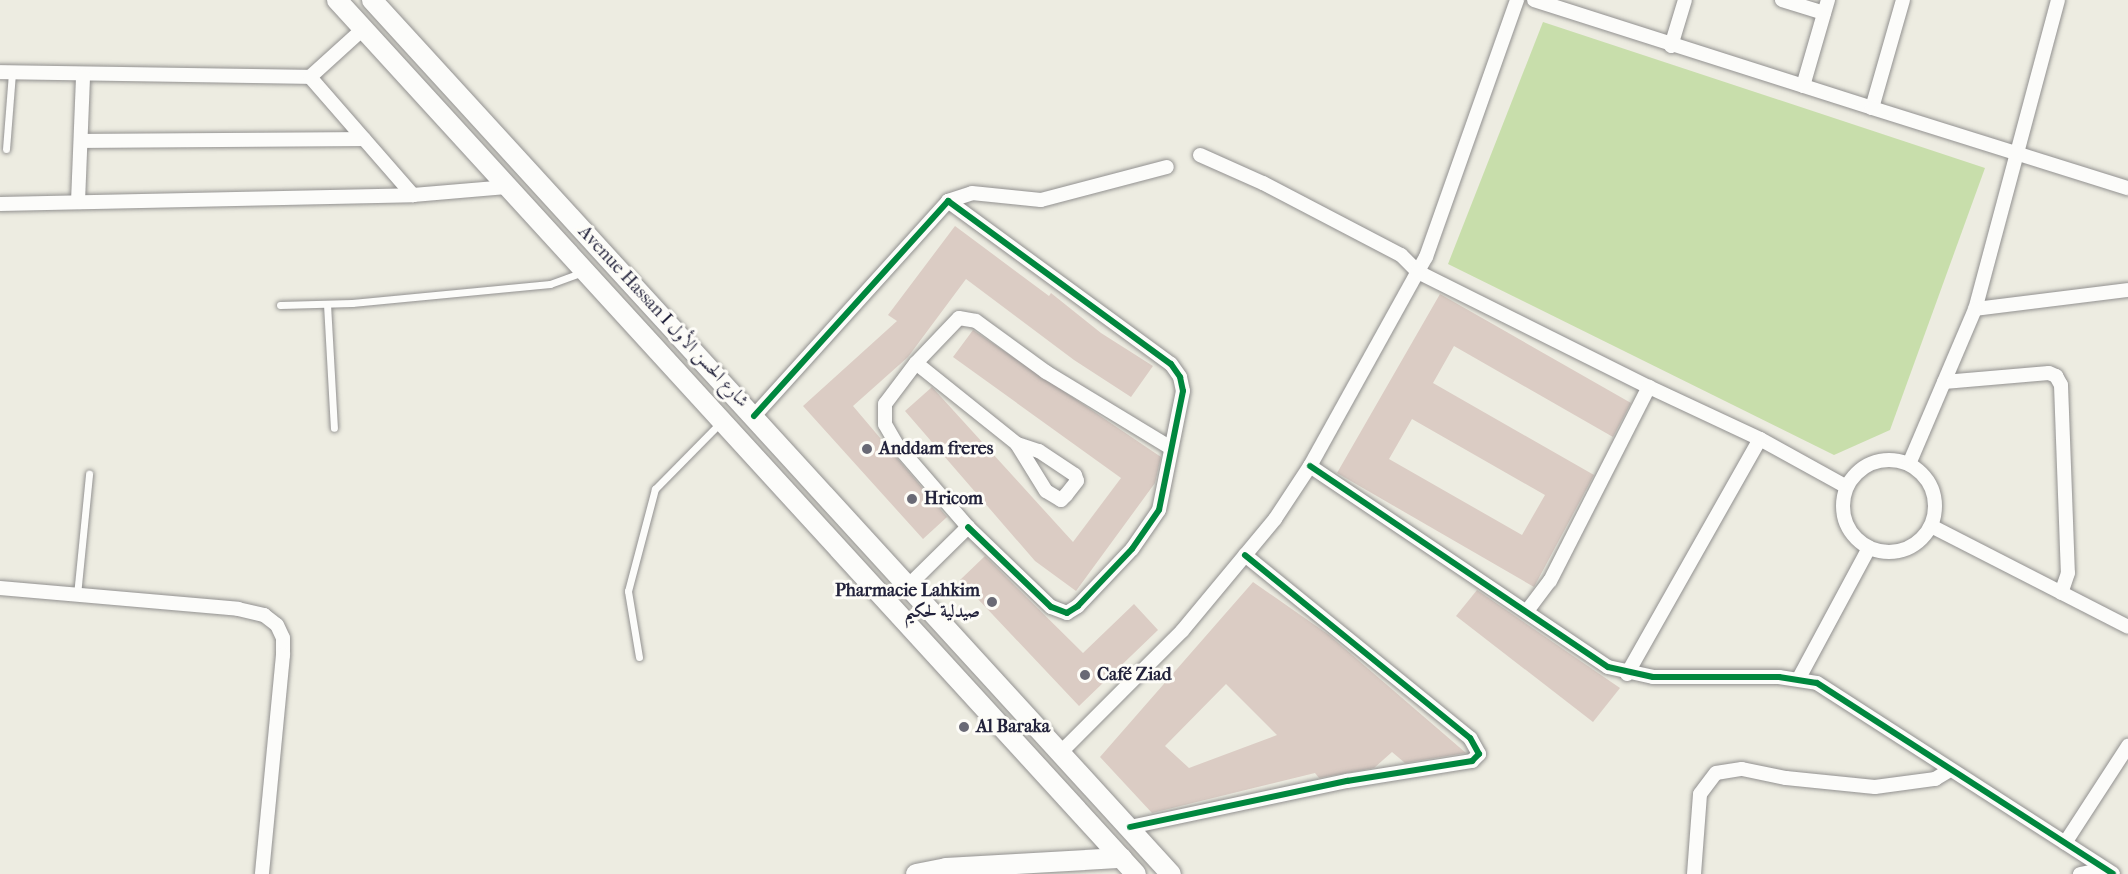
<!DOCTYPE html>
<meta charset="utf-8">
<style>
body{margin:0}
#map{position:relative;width:2128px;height:874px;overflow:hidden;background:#edece1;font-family:"IM FELL French Canon",Amiri,serif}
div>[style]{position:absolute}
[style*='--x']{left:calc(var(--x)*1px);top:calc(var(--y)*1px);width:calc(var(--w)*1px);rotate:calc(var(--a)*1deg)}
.green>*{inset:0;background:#c8deab}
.building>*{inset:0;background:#dbccc4}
.roads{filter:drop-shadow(0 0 2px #929190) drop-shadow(0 0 2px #929190)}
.lane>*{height:7px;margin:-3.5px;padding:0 3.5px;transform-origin:3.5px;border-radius:3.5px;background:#fcfcfa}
.street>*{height:14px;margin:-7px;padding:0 7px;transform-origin:7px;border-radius:7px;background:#fcfcfa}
.street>.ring{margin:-7px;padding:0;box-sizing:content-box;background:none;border:14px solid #fcfcfa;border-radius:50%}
.secondary>*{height:20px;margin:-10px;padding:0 10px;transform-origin:10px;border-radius:10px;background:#fcfcfa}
.cycleway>*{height:6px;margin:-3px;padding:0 3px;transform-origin:3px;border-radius:3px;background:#00873e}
.dots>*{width:16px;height:16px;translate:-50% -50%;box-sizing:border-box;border:3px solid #fdfcf7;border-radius:50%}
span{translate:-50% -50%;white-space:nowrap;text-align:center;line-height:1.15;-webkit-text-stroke:6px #fdfcf7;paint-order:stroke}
.street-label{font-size:18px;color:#22223b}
.poi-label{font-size:18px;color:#22223b;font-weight:700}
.left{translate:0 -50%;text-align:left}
.right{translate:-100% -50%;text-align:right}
</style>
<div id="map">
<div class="green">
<div style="clip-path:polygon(1543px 22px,1985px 168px,1890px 430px,1834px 455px,1448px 264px)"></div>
</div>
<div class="building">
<div style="clip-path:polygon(955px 226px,1049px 296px,1051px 293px,1101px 333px,1153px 366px,1131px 397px,1074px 360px,966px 279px,908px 357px,853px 406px,947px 517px,923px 539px,803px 406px,897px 321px,888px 315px)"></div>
<div style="clip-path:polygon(evenodd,1440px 294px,1631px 403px,1613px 437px,1454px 346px,1433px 383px,1594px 475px,1534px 587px,1337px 473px,1440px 294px,1412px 419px,1545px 495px,1522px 535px,1389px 459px,1412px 419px)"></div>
<div style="clip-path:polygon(973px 330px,1161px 457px,1155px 483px,1076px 591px,1035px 561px,905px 411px,932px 387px,1073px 542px,1121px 478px,953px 357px)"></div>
<div style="clip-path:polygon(985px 556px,1083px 653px,1134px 604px,1158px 630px,1079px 706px,960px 580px)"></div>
<div style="clip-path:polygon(evenodd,1253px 582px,1329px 635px,1466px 753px,1405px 763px,1392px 752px,1374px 768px,1319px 778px,1315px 773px,1152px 813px,1100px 757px,1253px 582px,1226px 684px,1277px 735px,1189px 768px,1165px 746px,1226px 684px)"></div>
<div style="clip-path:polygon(1477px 590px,1620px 688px,1593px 722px,1456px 616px)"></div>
</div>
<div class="roads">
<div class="lane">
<div style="--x:6;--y:149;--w:76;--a:-85.5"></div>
<div style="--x:327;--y:304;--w:124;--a:86.8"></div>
<div style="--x:280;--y:305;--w:72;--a:-1.6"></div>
<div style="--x:352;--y:303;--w:199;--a:-5.5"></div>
<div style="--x:550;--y:284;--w:35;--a:-20"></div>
<div style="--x:77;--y:595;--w:122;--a:-84.3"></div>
<div style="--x:639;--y:657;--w:67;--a:-99.5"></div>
<div style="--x:628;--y:591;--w:106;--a:-75.2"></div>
<div style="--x:655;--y:489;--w:94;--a:-45.4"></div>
</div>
<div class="street">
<div style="--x:1534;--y:0;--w:355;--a:17.7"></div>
<div style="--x:1872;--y:108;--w:112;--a:-74"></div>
<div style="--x:1782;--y:0;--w:44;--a:17.2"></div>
<div style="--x:2058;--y:0;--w:320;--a:105"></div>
<div style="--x:1975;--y:309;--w:154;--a:-7.1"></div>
<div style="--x:1671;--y:46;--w:48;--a:-73.1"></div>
<div style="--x:0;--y:72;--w:310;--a:0.9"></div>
<div style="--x:310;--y:77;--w:72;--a:-42.2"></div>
<div style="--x:310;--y:77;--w:157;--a:48.9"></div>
<div style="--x:1803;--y:86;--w:90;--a:-73.8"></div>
<div style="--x:1872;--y:108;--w:268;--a:17.4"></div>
<div style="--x:81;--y:141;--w:283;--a:-0.4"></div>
<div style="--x:1200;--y:155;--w:69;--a:24"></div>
<div style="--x:1263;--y:183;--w:156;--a:27.6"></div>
<div style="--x:1401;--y:255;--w:24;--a:45"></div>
<div style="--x:1418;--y:272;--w:258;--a:26.5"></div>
<div style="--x:948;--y:201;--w:25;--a:-18"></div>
<div style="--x:972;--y:193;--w:69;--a:5.8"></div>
<div style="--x:1041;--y:200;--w:130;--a:-14.7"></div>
<div style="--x:78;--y:202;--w:127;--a:-87.7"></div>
<div style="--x:0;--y:204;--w:413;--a:-1.2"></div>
<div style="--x:413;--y:195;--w:94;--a:-4.9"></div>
<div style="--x:916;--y:363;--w:129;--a:38.7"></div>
<div style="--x:1017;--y:444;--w:23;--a:18"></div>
<div style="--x:1039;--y:451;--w:43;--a:33.7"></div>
<div style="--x:1075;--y:475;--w:6;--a:72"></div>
<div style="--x:1077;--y:481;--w:18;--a:128"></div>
<div style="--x:1066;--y:495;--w:7;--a:135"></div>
<div style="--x:1061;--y:500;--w:17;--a:-149"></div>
<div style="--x:1046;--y:491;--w:55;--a:-121.7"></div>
<div style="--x:1944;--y:382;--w:105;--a:-4.9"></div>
<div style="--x:2049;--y:373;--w:8;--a:23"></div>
<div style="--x:2056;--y:376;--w:10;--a:61"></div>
<div style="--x:2061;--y:385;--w:188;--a:87.9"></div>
<div style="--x:2068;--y:573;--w:21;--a:109"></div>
<div style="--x:754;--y:416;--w:290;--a:-47.9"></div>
<div style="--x:948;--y:201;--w:276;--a:36.2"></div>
<div style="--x:1171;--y:364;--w:16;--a:55"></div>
<div style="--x:1180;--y:377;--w:14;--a:78"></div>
<div style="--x:1183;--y:391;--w:121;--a:101.4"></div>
<div style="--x:1159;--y:510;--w:47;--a:124.7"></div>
<div style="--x:1132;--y:549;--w:79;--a:133.5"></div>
<div style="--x:1078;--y:606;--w:13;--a:148"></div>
<div style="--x:1067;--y:613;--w:17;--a:-159"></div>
<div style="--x:1051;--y:607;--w:115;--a:-136.1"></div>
<div class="ring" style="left:1843px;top:460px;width:78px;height:78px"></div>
<div style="--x:1909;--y:464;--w:168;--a:-66.9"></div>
<div style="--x:1310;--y:466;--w:359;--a:34"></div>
<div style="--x:1608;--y:667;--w:46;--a:12.5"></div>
<div style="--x:1653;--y:677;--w:126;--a:0"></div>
<div style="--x:1779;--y:677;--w:38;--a:9"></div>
<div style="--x:1817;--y:683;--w:352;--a:32.8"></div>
<div style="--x:1931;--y:526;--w:221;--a:27.1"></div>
<div style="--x:909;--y:585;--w:83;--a:-44.5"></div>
<div style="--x:968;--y:527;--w:108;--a:-130.9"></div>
<div style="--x:897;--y:445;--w:24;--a:-120"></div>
<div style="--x:885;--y:424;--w:20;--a:-90"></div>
<div style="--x:885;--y:404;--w:51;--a:-52.9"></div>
<div style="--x:916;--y:363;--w:62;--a:-46.3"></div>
<div style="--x:959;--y:318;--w:17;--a:10"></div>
<div style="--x:976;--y:321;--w:87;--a:36.1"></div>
<div style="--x:1046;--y:372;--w:146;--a:31.3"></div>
<div style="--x:0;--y:588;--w:239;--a:5"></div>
<div style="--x:238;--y:609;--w:27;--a:13"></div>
<div style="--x:264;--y:615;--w:16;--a:38"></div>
<div style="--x:277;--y:625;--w:14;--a:65"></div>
<div style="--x:283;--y:638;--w:17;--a:90"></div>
<div style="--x:283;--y:655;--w:220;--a:95.5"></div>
<div style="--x:1527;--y:611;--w:38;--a:-53"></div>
<div style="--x:1550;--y:581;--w:218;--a:-63"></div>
<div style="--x:1649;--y:387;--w:123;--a:25.1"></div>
<div style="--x:1760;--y:439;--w:99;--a:28.9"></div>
<div style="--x:1627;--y:674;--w:270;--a:-60.5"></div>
<div style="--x:1799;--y:678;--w:148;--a:-61.7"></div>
<div style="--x:1061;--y:752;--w:171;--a:-45"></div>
<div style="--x:1182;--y:631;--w:146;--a:-50.3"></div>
<div style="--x:1275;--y:519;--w:64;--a:-56.6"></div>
<div style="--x:1310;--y:466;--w:239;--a:-61"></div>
<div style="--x:1426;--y:257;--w:273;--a:-70.5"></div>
<div style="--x:1130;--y:827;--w:222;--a:-12"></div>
<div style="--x:1347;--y:781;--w:127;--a:-9.1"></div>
<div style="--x:1472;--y:761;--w:10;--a:-45"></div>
<div style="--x:1479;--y:754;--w:18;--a:-119"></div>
<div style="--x:1470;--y:738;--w:290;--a:-140.9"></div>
<div style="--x:2065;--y:843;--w:116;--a:-57"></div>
<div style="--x:1694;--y:874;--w:80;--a:-85.7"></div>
<div style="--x:1700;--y:794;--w:26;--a:-53"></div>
<div style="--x:1716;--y:773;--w:26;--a:-9"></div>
<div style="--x:1742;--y:769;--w:45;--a:11.6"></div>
<div style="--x:1786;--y:778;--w:89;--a:5.8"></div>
<div style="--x:1875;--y:787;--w:61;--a:-7.6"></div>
<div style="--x:1935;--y:779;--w:17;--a:-31"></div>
<div style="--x:2080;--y:874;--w:25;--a:-11"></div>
</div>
<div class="secondary">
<div style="--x:337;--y:0;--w:1184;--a:47.57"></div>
<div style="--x:372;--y:0;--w:1184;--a:47.57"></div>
<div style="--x:916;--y:874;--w:31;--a:-11"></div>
<div style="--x:946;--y:868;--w:176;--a:-3.3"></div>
</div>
</div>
<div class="cycleway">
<div style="--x:754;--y:416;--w:290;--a:-47.9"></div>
<div style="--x:948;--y:201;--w:276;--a:36.2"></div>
<div style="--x:1171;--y:364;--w:16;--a:55"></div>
<div style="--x:1180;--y:377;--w:14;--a:78"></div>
<div style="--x:1183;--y:391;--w:121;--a:101.4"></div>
<div style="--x:1159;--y:510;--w:47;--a:124.7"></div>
<div style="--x:1132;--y:549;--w:79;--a:133.5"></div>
<div style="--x:1078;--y:606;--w:13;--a:148"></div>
<div style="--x:1067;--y:613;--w:17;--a:-159"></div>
<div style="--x:1051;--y:607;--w:115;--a:-136.1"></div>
<div style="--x:1310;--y:466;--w:359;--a:34"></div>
<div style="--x:1608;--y:667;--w:46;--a:12.5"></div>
<div style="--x:1653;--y:677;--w:126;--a:0"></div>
<div style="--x:1779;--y:677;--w:38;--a:9"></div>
<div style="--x:1817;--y:683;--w:352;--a:32.8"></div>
<div style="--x:1130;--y:827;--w:222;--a:-12"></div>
<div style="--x:1347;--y:781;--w:127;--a:-9.1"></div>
<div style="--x:1472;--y:761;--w:10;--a:-45"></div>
<div style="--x:1479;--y:754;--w:18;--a:-119"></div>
<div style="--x:1470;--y:738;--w:290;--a:-140.9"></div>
</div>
<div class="dots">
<div style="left:867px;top:449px;background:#696975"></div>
<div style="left:912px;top:499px;background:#696975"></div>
<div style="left:992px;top:602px;background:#696975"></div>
<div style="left:1085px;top:675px;background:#696975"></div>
<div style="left:964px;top:727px;background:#696975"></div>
</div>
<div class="street-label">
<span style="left:663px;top:317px;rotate:47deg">Avenue Hassan I شارع الحسن الأول</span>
</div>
<div class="poi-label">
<span class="left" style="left:879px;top:449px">Anddam freres</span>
<span class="left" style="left:924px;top:499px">Hricom</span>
<span class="right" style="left:980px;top:602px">Pharmacie Lahkim<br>صيدلية لحكيم</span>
<span class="left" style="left:1097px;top:675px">Café Ziad</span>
<span class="left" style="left:976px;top:727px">Al Baraka</span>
</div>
</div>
